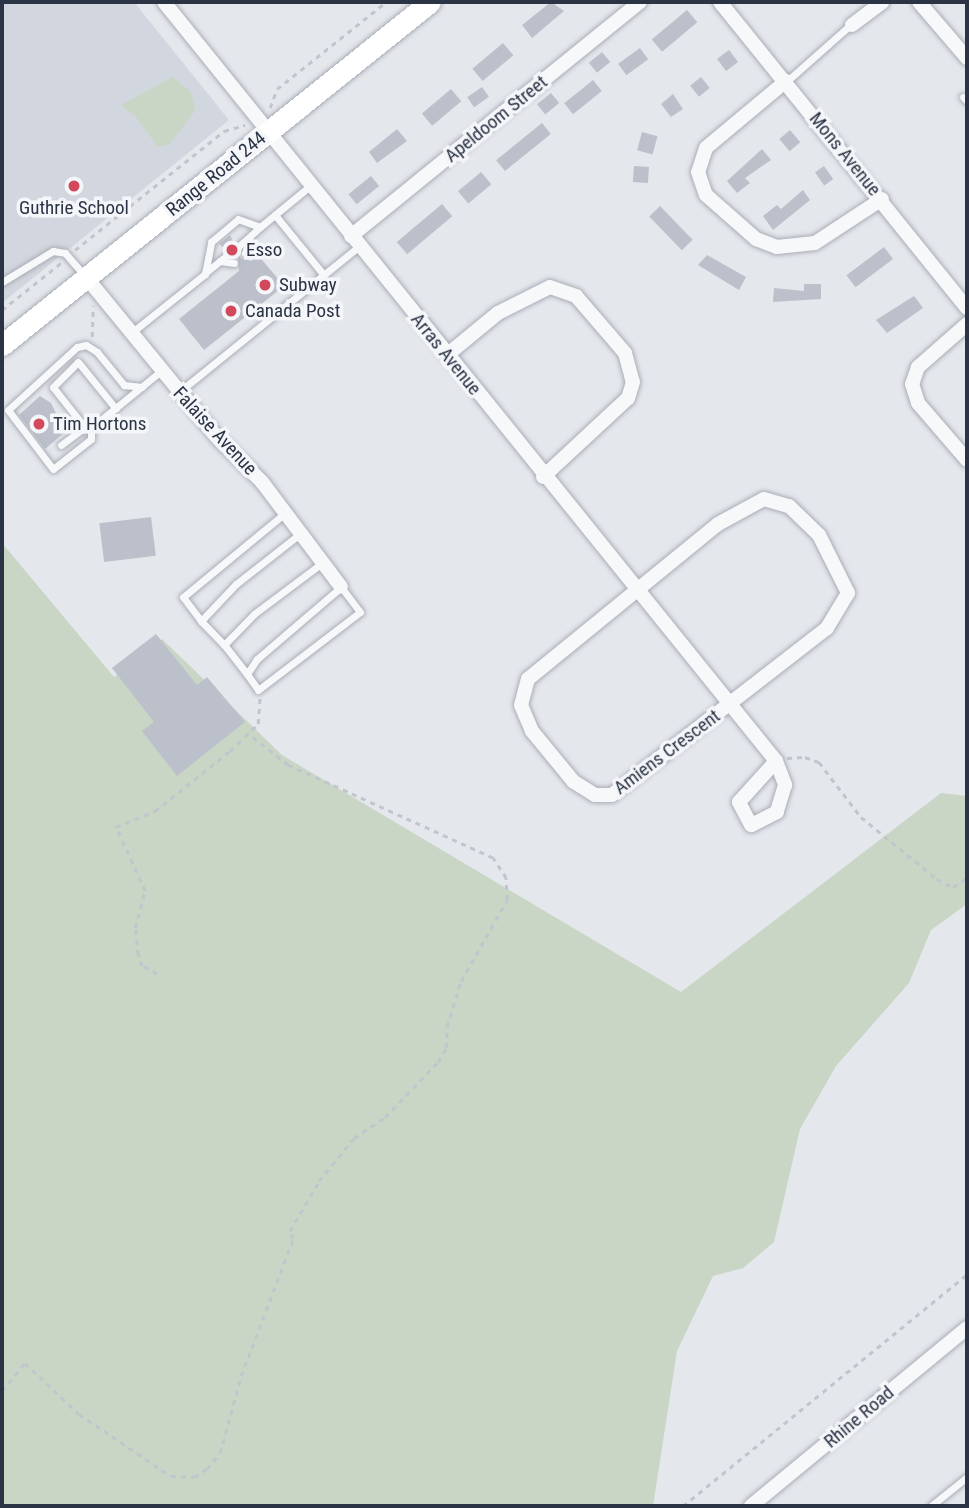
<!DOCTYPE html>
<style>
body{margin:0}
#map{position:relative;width:969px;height:1508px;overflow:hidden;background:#e4e7ec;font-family:"Roboto Condensed",sans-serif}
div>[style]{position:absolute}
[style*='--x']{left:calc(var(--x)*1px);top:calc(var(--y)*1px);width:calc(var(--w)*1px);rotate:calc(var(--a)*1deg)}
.built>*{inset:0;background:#d2d6de}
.green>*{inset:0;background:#c9d6c5}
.building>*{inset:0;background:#bbc0ca;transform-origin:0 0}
.path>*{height:2.5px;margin-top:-1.25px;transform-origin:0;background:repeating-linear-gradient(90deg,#c2c5cb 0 5px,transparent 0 10px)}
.roads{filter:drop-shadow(0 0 2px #a9aeb7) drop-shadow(0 0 2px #a9aeb7)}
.lane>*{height:7px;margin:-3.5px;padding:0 3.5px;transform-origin:3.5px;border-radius:3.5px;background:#f7f8fa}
.street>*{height:14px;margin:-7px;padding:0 7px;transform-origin:7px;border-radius:7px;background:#f7f8fa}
.secondary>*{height:21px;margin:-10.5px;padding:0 10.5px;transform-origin:10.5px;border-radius:10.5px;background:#fff}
.dots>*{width:19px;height:19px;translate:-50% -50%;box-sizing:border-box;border:4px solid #f4f6f9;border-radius:50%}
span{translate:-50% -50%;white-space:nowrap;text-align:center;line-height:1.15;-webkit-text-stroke:7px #f4f6f9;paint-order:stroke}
.street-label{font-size:19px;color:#2b3445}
.poi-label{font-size:19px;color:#2b3445}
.left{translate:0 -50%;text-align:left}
.frame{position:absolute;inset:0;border:4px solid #2b3445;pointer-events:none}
</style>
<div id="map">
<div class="built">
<div style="clip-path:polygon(2px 2px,134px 2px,229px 120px,2px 303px)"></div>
</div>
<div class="green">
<div style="clip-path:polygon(173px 77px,191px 92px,195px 111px,170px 144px,158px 147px,136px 117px,121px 105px)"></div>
<div style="clip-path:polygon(2px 543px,114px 677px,162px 639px,282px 755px,681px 992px,941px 793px,967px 796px,967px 904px,931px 930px,909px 983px,836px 1066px,800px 1129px,774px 1242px,743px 1268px,713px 1276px,677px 1351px,653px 1506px,2px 1506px)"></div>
</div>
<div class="building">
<div style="clip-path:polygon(551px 2px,564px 11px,532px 38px,522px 25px)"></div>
<div style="left:687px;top:10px;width:16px;height:46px;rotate:50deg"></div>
<div style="left:503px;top:43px;width:16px;height:40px;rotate:50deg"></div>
<div style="left:640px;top:48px;width:14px;height:27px;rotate:54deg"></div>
<div style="left:729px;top:50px;width:15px;height:15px;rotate:53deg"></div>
<div style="left:602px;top:52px;width:13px;height:17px;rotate:51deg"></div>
<div style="left:701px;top:77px;width:14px;height:14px;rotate:51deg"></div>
<div style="left:593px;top:80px;width:14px;height:37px;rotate:51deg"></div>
<div style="left:482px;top:87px;width:12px;height:18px;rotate:55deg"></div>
<div style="left:451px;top:89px;width:16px;height:38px;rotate:50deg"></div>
<div style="left:551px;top:93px;width:13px;height:18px;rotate:51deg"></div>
<div style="clip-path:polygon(673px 94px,683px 109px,671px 117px,661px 104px)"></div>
<div style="left:542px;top:123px;width:14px;height:59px;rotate:51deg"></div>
<div style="clip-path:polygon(397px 129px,407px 141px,377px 163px,369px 152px)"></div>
<div style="left:790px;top:130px;width:16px;height:14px;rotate:50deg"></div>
<div style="left:642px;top:132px;width:16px;height:19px;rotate:15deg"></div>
<div style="clip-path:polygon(762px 149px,771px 160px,745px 178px,750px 183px,737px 193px,727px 181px)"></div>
<div style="left:634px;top:166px;width:15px;height:16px;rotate:4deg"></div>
<div style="left:824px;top:166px;width:16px;height:11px;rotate:55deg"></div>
<div style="left:481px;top:172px;width:16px;height:30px;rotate:50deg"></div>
<div style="left:371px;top:176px;width:13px;height:29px;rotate:51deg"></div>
<div style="clip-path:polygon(803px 190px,810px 200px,773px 230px,763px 216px,777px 205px,781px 209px)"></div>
<div style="left:442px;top:204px;width:16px;height:59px;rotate:50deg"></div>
<div style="left:660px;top:206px;width:47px;height:15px;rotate:46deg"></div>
<div style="clip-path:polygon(230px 235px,241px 258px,251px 261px,258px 255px,284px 286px,204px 350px,179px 319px,239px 271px,238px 259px,219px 244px)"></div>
<div style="left:884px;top:247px;width:15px;height:47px;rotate:53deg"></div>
<div style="clip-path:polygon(707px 255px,746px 277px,739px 290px,698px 265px)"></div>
<div style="clip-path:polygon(804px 284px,821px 284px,821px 299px,773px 302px,774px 288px,804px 291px)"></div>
<div style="clip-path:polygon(914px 296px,923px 308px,887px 333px,876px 320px)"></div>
<div style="clip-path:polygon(40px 396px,51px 403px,65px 432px,45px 449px,19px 415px)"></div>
<div style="left:151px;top:517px;width:39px;height:52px;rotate:83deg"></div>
<div style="clip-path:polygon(156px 634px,197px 685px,207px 677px,245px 722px,177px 776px,142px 731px,154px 722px,112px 668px)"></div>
</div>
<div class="path">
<div style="--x:270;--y:108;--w:20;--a:-70"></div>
<div style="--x:277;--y:89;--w:139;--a:-38.6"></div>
<div style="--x:75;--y:250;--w:191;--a:-38.6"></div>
<div style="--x:224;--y:131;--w:22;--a:-16"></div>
<div style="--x:2;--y:310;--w:77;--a:-38.7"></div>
<div style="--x:92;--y:337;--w:31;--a:-88"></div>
<div style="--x:787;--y:758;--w:18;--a:-3"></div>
<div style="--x:805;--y:757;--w:15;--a:20"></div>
<div style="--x:819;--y:762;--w:69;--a:52.6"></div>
<div style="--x:861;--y:817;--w:98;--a:39.2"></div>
<div style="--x:937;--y:879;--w:18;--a:27"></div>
<div style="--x:953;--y:887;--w:17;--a:-33"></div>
<div style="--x:157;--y:974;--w:17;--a:-152"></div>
<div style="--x:142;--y:966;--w:12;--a:-110"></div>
<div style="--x:138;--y:955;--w:27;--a:-96"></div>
<div style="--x:135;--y:928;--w:38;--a:-75"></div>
<div style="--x:145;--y:891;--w:70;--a:-114.4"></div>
<div style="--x:116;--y:827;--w:42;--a:-22.3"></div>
<div style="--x:155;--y:811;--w:96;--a:-38.7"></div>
<div style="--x:230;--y:751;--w:39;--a:-44"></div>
<div style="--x:258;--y:724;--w:27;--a:-86"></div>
<div style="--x:2;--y:1391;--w:36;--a:-51"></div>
<div style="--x:25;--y:1363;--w:74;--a:43.4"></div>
<div style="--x:79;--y:1414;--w:111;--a:34"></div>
<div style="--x:171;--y:1476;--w:23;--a:2"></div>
<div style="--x:194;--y:1477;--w:15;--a:-32"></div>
<div style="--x:207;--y:1469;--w:21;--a:-51"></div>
<div style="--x:220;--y:1453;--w:80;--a:-74.7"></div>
<div style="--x:241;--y:1376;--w:147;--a:-69.2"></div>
<div style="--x:293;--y:1239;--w:9;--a:-111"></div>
<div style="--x:290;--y:1231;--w:58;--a:-59.9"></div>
<div style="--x:319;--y:1181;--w:55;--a:-50.9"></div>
<div style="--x:354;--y:1138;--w:37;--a:-34"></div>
<div style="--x:385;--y:1117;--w:76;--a:-46.1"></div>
<div style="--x:438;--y:1062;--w:16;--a:-60"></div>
<div style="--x:446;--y:1048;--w:21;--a:-87"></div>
<div style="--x:447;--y:1027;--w:48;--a:-73.1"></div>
<div style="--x:461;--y:981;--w:93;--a:-60.4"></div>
<div style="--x:507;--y:900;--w:22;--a:-93"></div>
<div style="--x:506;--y:878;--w:24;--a:-123"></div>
<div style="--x:493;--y:858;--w:225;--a:-155.6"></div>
<div style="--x:288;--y:765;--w:51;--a:-142.2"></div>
<div style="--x:683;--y:1506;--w:367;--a:-39.2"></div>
</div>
<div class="roads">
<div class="lane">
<div style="--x:787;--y:81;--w:80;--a:-41.5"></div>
<div style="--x:963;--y:97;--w:6;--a:45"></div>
<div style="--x:275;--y:215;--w:77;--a:50.8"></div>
<div style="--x:239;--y:246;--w:28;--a:-42"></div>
<div style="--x:245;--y:253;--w:17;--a:-73"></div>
<div style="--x:220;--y:261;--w:14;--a:8"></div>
<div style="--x:205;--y:273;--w:28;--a:-39"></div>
<div style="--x:2;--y:282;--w:60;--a:-31.3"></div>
<div style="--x:53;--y:251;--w:12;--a:9"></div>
<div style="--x:65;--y:253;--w:32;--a:49"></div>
<div style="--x:131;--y:333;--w:95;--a:-38.6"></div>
<div style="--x:205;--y:274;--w:33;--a:-79"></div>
<div style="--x:211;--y:242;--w:35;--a:-40"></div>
<div style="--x:238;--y:219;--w:23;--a:20"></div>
<div style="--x:260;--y:227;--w:65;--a:-39.4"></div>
<div style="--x:179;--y:392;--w:232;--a:-39"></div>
<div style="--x:91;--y:428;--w:11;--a:90"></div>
<div style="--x:91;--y:439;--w:48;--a:141.7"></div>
<div style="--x:53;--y:469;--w:74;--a:-127.3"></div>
<div style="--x:8;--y:410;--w:93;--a:-42.4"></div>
<div style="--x:77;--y:347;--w:9;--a:-13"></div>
<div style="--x:86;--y:345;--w:13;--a:32"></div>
<div style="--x:97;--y:352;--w:43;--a:50.7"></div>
<div style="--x:124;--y:385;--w:18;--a:6"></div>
<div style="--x:86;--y:429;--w:53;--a:-128.2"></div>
<div style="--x:53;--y:387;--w:35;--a:-45"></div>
<div style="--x:78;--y:362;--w:60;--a:51"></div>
<div style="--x:61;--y:445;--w:25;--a:-37"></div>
<div style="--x:81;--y:430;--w:10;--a:-11"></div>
<div style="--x:91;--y:428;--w:90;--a:-39.2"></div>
<div style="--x:285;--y:513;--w:132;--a:140.5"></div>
<div style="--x:183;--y:597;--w:30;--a:53"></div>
<div style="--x:201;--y:621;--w:51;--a:-46.6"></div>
<div style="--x:236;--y:584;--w:83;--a:-38.1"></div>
<div style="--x:201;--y:621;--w:33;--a:46"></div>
<div style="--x:247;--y:674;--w:19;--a:55"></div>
<div style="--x:258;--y:690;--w:128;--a:-37.4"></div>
<div style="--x:360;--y:612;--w:31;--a:-127"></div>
<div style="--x:341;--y:587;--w:111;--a:139.4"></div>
<div style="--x:257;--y:659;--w:18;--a:124"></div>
<div style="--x:247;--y:674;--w:37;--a:-128"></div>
<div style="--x:224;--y:645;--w:43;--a:-45.9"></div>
<div style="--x:254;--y:614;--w:85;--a:-36.9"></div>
<div style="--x:931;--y:1506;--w:46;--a:-38.9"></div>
</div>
<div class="street">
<div style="--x:164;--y:2;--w:975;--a:51.12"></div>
<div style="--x:776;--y:761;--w:26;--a:69"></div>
<div style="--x:785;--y:785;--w:28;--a:107"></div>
<div style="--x:777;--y:812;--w:29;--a:153"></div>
<div style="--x:751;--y:825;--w:26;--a:-118"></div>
<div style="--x:739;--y:802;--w:55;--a:-47.9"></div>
<div style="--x:720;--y:2;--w:393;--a:51.1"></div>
<div style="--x:919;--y:2;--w:74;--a:49.4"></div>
<div style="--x:852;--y:25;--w:38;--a:-37"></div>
<div style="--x:786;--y:81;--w:104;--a:140.1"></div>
<div style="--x:706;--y:148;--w:25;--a:108"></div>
<div style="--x:698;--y:172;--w:24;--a:71"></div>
<div style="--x:706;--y:195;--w:67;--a:41.3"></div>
<div style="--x:756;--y:239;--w:22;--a:21"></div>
<div style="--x:777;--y:247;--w:38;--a:-6"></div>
<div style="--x:815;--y:243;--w:80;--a:-33.3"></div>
<div style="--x:351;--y:236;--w:372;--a:-39"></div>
<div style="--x:86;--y:277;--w:207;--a:50.7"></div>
<div style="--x:217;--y:437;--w:64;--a:45"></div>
<div style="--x:262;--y:482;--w:131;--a:53"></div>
<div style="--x:967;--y:324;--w:65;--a:138.7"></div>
<div style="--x:918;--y:367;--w:18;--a:109"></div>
<div style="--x:912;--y:384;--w:20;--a:72"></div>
<div style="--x:918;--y:403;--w:75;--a:49.3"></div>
<div style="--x:447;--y:355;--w:66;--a:-39.5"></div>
<div style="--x:498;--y:313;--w:58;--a:-26.6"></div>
<div style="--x:550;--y:287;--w:28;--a:19"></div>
<div style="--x:576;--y:296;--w:75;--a:49.3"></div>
<div style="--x:625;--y:353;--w:30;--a:75"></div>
<div style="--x:633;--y:382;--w:17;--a:107"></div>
<div style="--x:628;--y:398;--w:116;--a:137.1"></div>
<div style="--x:764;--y:499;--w:26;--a:16"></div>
<div style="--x:789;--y:506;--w:42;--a:44"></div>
<div style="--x:819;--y:535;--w:65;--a:63.4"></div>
<div style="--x:848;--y:593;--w:41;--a:121"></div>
<div style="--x:827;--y:628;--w:272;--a:142.2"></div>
<div style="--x:612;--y:795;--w:17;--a:180"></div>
<div style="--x:595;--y:795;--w:26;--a:-148"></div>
<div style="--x:573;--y:781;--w:65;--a:-129.4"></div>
<div style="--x:532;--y:731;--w:28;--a:-113"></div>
<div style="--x:521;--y:705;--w:27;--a:-75"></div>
<div style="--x:528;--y:679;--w:245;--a:-39.2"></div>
<div style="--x:718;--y:524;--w:52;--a:-28.5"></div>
<div style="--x:751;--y:1506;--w:280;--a:-39.5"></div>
</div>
<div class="secondary">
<div style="--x:2;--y:345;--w:548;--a:-38.71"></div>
</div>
</div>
<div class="dots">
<div style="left:74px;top:186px;background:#d1495b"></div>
<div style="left:232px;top:250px;background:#d1495b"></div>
<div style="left:265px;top:285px;background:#d1495b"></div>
<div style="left:231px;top:311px;background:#d1495b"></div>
<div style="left:39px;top:424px;background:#d1495b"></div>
</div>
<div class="street-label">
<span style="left:496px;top:119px;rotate:-39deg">Apeldoom Street</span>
<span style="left:845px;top:154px;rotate:51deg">Mons Avenue</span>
<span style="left:216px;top:174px;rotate:-39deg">Range Road 244</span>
<span style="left:446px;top:354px;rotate:51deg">Arras Avenue</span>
<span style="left:215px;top:431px;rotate:47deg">Falaise Avenue</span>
<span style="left:667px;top:752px;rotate:-37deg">Amiens Crescent</span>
<span style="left:859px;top:1417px;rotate:-40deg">Rhine Road</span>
</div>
<div class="poi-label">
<span style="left:74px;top:208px">Guthrie School</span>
<span class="left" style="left:246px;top:250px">Esso</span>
<span class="left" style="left:279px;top:285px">Subway</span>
<span class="left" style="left:245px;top:311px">Canada Post</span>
<span class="left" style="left:53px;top:424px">Tim Hortons</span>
</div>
<div class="frame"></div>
</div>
